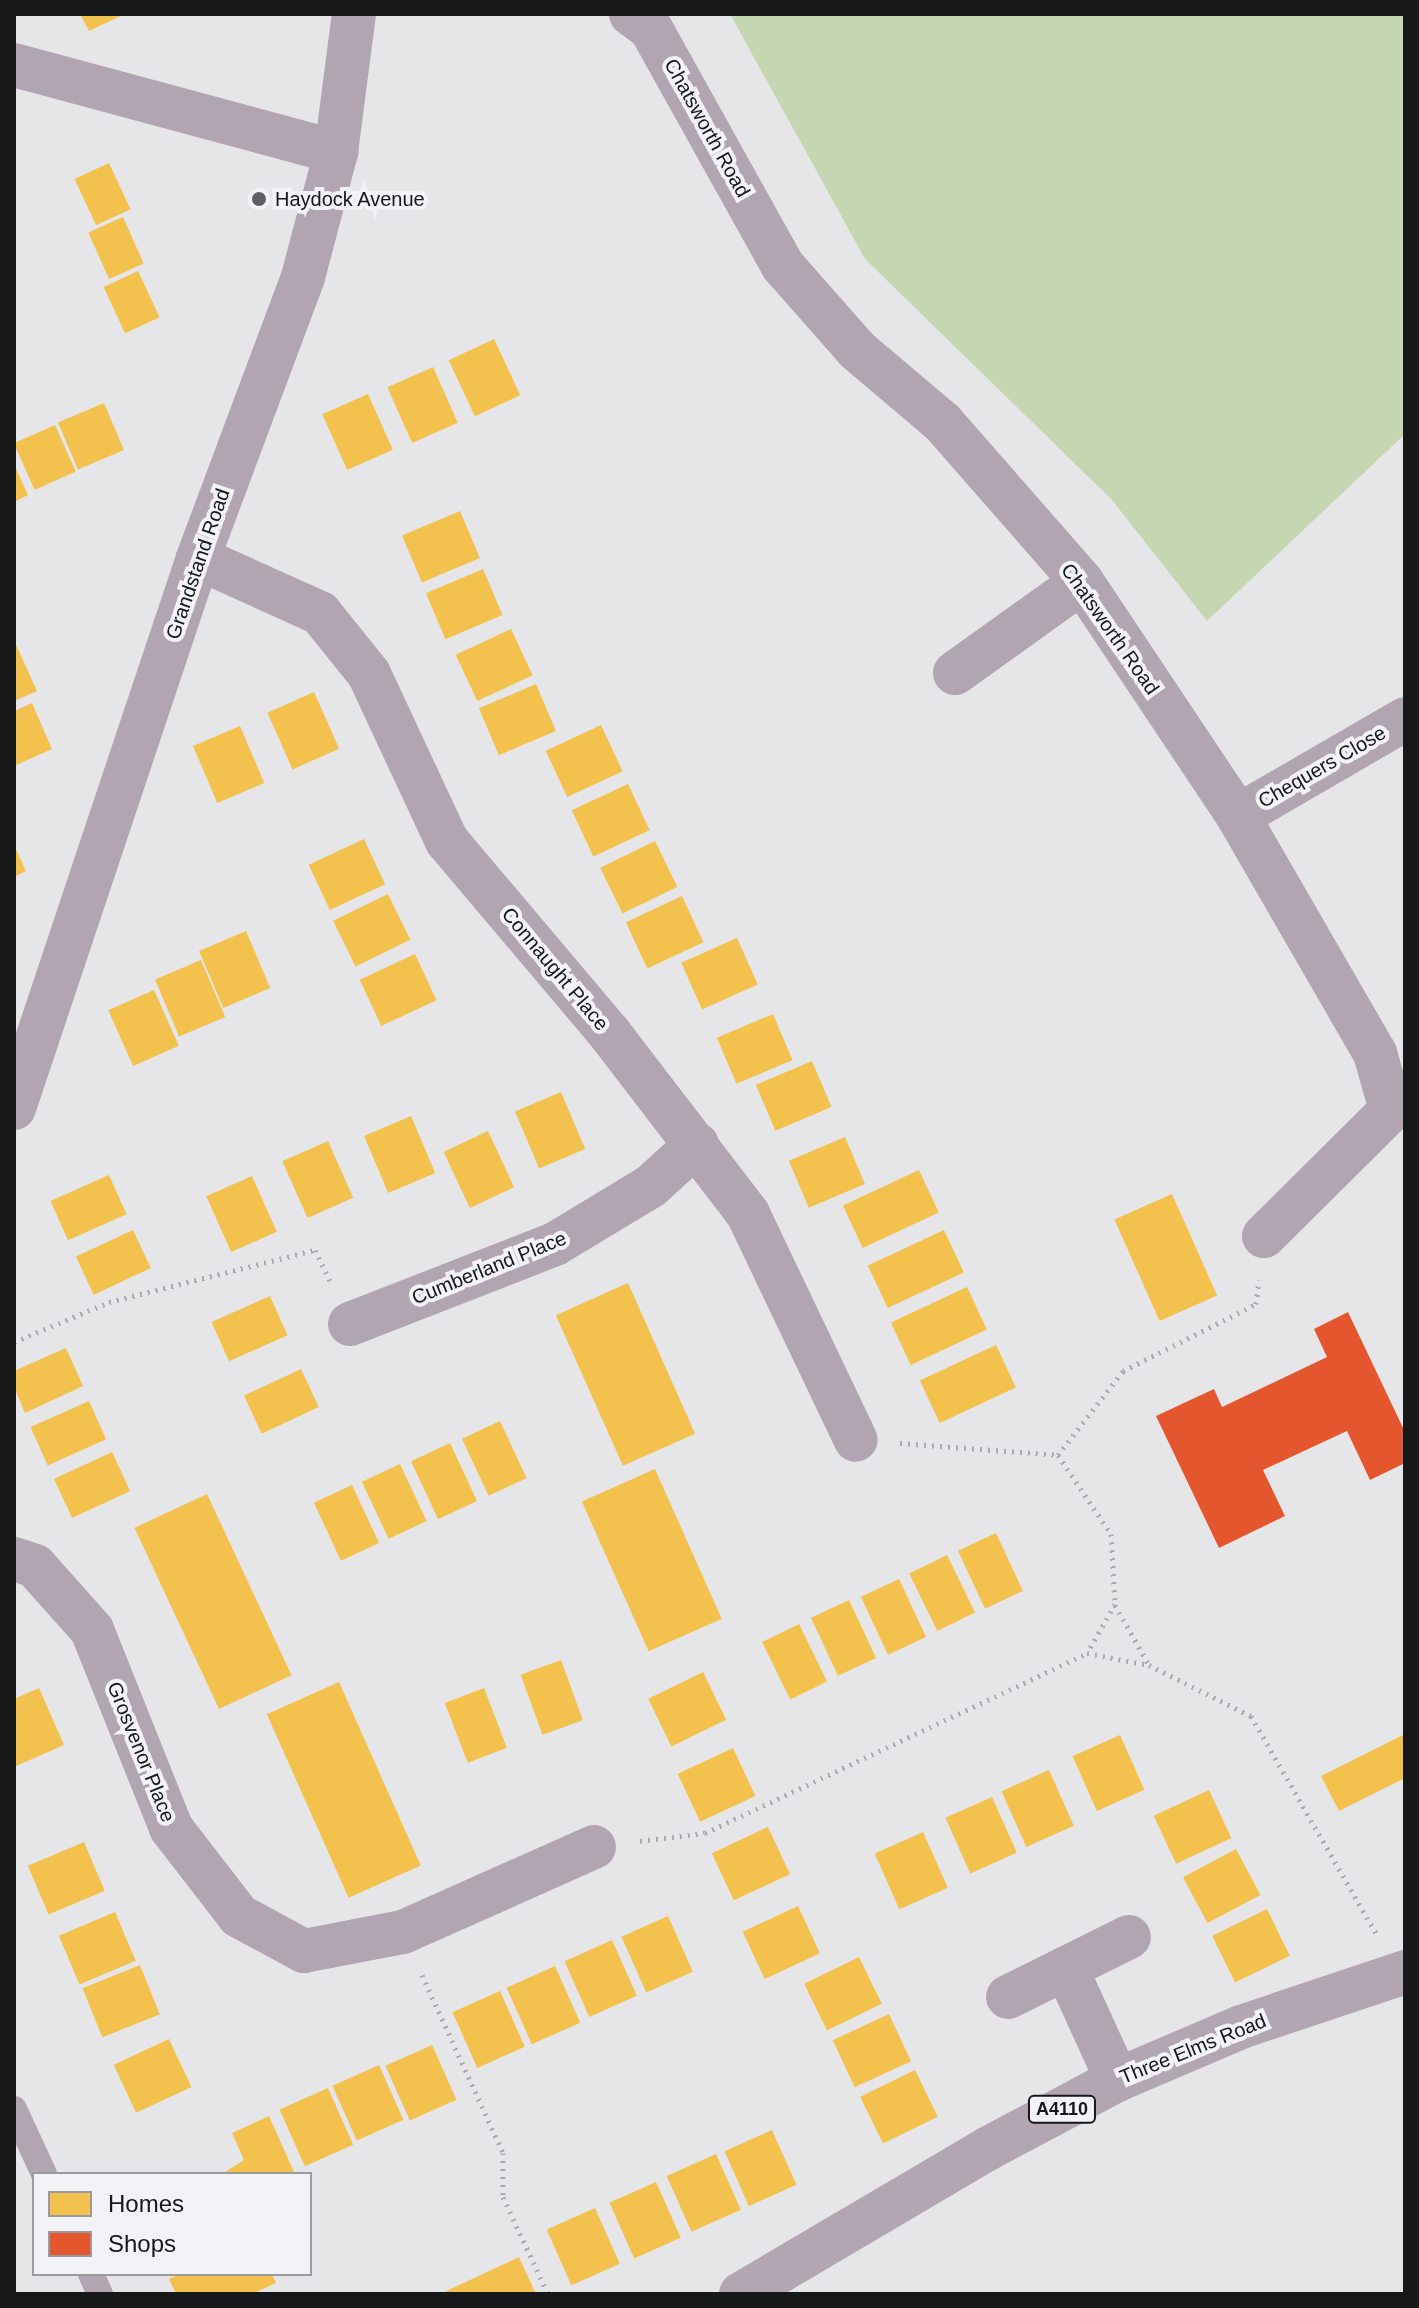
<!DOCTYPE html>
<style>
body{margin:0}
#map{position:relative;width:1419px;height:2308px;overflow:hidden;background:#e6e6e9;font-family:Helvetica,sans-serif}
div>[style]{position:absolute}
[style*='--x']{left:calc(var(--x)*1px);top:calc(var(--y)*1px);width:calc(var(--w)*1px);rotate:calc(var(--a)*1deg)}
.green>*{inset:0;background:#c5d6b2}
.homes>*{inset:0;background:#f2c14e;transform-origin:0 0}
.shops>*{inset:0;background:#e4572e}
.path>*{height:5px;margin-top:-2.5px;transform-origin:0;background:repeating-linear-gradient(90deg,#b0a8b1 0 2px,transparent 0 8px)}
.service>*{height:26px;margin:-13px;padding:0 13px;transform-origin:13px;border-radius:13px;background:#b1a5b2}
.minor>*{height:44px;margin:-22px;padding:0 22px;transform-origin:22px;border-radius:22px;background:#b1a5b2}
.tertiary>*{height:44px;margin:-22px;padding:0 22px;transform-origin:22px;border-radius:22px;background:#b1a5b2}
.primary>*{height:44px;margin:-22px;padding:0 22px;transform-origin:22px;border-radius:22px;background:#b2a6b3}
.dots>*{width:22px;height:22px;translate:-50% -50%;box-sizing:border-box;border:4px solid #f2f2f7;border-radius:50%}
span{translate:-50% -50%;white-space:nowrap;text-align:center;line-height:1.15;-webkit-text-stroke:8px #f2f2f7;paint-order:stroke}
.shield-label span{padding:2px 6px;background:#f2f2f7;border:2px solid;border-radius:6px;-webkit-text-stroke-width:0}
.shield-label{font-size:18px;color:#171819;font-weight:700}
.street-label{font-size:20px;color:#171819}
.poi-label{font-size:20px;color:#171819}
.left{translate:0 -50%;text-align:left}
.frame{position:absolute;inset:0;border:16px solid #171819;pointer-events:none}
.legend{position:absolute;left:32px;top:2172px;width:280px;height:104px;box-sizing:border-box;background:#f2f2f7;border:2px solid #9a9b9e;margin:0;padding:10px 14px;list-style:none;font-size:24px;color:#171819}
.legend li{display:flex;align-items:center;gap:16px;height:40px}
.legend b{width:40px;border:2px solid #9a9b9e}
</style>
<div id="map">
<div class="green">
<div style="clip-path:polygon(730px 14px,1405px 14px,1405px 434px,1207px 621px,1112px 500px,865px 259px)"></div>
</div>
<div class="homes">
<div style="clip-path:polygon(80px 14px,125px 14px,89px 31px)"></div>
<div style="left:109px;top:163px;width:51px;height:38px;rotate:65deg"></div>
<div style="left:123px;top:217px;width:51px;height:38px;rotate:66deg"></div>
<div style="left:138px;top:271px;width:51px;height:38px;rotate:65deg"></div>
<div style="left:494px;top:339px;width:62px;height:50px;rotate:65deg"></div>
<div style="left:433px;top:367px;width:61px;height:50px;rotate:66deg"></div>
<div style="left:368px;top:394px;width:61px;height:50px;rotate:66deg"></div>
<div style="left:104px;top:403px;width:51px;height:50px;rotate:67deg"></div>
<div style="left:55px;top:425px;width:51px;height:45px;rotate:66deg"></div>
<div style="clip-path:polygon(14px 464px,28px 495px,14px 502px)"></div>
<div style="left:460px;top:511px;width:51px;height:63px;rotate:67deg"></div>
<div style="left:483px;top:569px;width:50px;height:62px;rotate:67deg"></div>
<div style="left:511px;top:629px;width:51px;height:61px;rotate:65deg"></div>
<div style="clip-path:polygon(14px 640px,37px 691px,14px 701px)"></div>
<div style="left:536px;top:684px;width:51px;height:62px;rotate:67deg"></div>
<div style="left:314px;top:692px;width:62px;height:51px;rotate:66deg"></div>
<div style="clip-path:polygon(32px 703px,52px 749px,14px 766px,14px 711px)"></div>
<div style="left:601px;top:725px;width:51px;height:61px;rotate:65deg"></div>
<div style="left:240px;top:726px;width:62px;height:51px;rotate:67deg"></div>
<div style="left:628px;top:784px;width:51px;height:62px;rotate:65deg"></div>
<div style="left:364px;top:839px;width:50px;height:61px;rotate:65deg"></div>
<div style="left:655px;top:841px;width:51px;height:61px;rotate:64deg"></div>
<div style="clip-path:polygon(14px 845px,26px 871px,14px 877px)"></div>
<div style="left:388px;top:894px;width:51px;height:61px;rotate:64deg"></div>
<div style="left:682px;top:896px;width:51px;height:62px;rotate:65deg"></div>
<div style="left:246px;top:931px;width:62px;height:51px;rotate:67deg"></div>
<div style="left:737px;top:938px;width:51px;height:61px;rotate:66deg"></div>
<div style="left:415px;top:954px;width:51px;height:61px;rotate:65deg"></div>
<div style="left:201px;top:960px;width:62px;height:50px;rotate:67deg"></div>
<div style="left:154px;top:990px;width:61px;height:50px;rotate:66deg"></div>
<div style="left:773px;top:1014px;width:50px;height:61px;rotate:67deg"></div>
<div style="left:812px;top:1061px;width:50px;height:61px;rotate:67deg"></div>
<div style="left:561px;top:1092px;width:62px;height:50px;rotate:67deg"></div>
<div style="left:411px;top:1116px;width:62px;height:51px;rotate:67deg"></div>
<div style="left:488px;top:1131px;width:62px;height:49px;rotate:65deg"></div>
<div style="left:845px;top:1137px;width:51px;height:61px;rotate:67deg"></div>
<div style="left:328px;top:1141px;width:62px;height:50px;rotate:66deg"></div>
<div style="left:919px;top:1170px;width:47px;height:84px;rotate:65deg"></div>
<div style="left:109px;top:1175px;width:43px;height:64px;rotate:66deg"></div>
<div style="left:252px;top:1176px;width:61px;height:50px;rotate:66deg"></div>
<div style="left:1172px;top:1194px;width:111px;height:63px;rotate:66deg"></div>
<div style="left:133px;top:1230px;width:42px;height:63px;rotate:65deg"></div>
<div style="left:944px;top:1230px;width:47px;height:84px;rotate:65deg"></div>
<div style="left:628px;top:1283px;width:165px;height:79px;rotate:66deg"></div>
<div style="left:967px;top:1287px;width:47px;height:84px;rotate:65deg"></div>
<div style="left:270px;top:1296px;width:43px;height:64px;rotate:66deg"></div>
<div style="left:996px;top:1345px;width:47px;height:84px;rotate:65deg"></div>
<div style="clip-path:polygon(66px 1348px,83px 1386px,25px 1413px,14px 1387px,14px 1371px)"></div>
<div style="left:301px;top:1369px;width:42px;height:63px;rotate:65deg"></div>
<div style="left:89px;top:1401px;width:42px;height:64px;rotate:66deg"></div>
<div style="left:500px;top:1421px;width:63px;height:42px;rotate:65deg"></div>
<div style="left:450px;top:1443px;width:64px;height:43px;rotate:65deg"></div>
<div style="left:112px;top:1452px;width:43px;height:64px;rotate:65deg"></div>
<div style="left:400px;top:1464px;width:63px;height:42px;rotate:65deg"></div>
<div style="left:655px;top:1469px;width:164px;height:80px;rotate:66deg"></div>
<div style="left:352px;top:1485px;width:64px;height:42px;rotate:65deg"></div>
<div style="left:207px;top:1494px;width:200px;height:80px;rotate:65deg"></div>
<div style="left:996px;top:1533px;width:64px;height:42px;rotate:65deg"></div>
<div style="left:947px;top:1555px;width:64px;height:42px;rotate:64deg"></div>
<div style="left:899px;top:1579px;width:64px;height:42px;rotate:65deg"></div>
<div style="left:849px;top:1600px;width:64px;height:42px;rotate:65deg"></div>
<div style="left:799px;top:1624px;width:64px;height:41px;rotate:64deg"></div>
<div style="left:561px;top:1660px;width:64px;height:43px;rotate:70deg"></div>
<div style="left:703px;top:1672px;width:53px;height:61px;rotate:64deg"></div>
<div style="left:339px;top:1682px;width:201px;height:79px;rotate:66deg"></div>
<div style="clip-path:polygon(39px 1688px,64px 1745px,16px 1766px,14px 1699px)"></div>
<div style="left:484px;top:1688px;width:64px;height:42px;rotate:69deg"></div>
<div style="clip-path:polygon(1405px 1734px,1405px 1778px,1339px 1811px,1321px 1776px)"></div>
<div style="left:1120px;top:1735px;width:60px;height:52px;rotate:66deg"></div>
<div style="left:733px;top:1748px;width:53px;height:61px;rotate:65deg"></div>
<div style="left:1049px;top:1770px;width:61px;height:52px;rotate:66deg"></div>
<div style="left:1209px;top:1790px;width:53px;height:61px;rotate:65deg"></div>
<div style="left:992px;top:1797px;width:61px;height:51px;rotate:66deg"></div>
<div style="left:768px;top:1827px;width:52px;height:62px;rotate:65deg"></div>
<div style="left:923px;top:1832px;width:61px;height:53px;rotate:66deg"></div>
<div style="left:84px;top:1842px;width:53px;height:61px;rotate:67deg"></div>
<div style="left:1236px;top:1849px;width:52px;height:60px;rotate:62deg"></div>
<div style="left:798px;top:1906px;width:52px;height:61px;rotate:65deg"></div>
<div style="left:1267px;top:1909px;width:52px;height:61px;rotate:64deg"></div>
<div style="left:115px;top:1912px;width:53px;height:61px;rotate:67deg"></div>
<div style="left:668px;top:1916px;width:61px;height:51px;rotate:66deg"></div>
<div style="left:612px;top:1940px;width:61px;height:52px;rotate:66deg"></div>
<div style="left:859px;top:1957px;width:52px;height:61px;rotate:64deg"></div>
<div style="left:140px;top:1965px;width:53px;height:62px;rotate:68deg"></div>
<div style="left:555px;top:1966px;width:62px;height:53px;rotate:66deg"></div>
<div style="left:500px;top:1991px;width:61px;height:52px;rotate:66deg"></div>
<div style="left:889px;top:2014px;width:52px;height:62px;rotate:65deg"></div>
<div style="left:169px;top:2039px;width:53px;height:61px;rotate:65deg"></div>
<div style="left:432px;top:2045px;width:60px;height:51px;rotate:66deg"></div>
<div style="left:379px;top:2065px;width:60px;height:51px;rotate:66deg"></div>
<div style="left:915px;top:2070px;width:52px;height:61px;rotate:64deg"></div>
<div style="left:328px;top:2088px;width:62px;height:53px;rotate:66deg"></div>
<div style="clip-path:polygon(269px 2116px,295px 2174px,222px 2174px,244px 2160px,232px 2133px)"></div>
<div style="left:772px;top:2130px;width:60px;height:52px;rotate:66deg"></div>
<div style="left:716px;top:2154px;width:61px;height:54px;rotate:66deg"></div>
<div style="left:656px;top:2182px;width:61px;height:51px;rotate:66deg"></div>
<div style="left:595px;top:2208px;width:61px;height:53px;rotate:66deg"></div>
<div style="clip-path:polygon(519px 2257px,536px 2294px,440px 2294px)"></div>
<div style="clip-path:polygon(180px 2274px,272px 2274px,276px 2283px,252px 2294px,176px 2294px,169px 2279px)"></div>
</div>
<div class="shops">
<div style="clip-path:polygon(1348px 1312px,1405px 1432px,1405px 1463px,1370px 1480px,1347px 1431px,1263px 1470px,1285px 1516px,1219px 1548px,1156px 1416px,1214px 1389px,1222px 1407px,1327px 1357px,1314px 1329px)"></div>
</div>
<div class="path">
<div style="--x:14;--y:1342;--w:103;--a:-22.8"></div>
<div style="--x:109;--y:1302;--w:212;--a:-14.2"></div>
<div style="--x:315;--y:1250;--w:37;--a:64"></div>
<div style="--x:900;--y:1443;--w:158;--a:4.3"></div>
<div style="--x:1058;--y:1455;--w:95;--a:56.1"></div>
<div style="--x:1111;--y:1534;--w:70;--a:86.7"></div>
<div style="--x:1115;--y:1604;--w:56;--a:119.7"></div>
<div style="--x:1058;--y:1455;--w:106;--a:-52.3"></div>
<div style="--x:1123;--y:1371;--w:149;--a:-26.7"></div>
<div style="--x:1256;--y:1304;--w:24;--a:-83"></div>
<div style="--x:1115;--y:1605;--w:69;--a:60.5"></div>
<div style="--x:640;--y:1841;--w:65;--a:-7"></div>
<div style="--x:705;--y:1833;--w:422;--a:-25.2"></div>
<div style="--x:1087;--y:1653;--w:63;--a:11"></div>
<div style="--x:1149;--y:1665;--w:114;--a:26.6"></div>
<div style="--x:1251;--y:1716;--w:253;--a:60.1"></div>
<div style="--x:422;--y:1975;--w:196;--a:65.5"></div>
<div style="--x:503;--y:2153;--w:44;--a:90"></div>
<div style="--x:503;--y:2197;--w:107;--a:65.1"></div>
</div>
<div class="service">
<div style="--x:14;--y:2109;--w:72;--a:65.2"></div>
<div style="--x:91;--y:2274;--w:22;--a:66"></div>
</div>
<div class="minor">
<div style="--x:631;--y:14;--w:25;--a:37"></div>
<div style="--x:651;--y:29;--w:271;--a:60.9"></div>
<div style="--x:783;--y:266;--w:112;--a:48.6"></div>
<div style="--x:857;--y:350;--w:113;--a:40.3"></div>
<div style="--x:943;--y:423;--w:211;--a:48.8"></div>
<div style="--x:1082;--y:582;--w:281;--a:56.3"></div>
<div style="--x:1238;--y:816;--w:274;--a:60"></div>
<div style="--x:1375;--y:1053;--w:59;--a:74.3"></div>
<div style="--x:1391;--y:1110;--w:179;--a:135.2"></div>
<div style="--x:14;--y:65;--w:334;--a:15.1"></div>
<div style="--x:198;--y:558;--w:134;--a:24.3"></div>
<div style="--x:320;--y:613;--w:78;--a:51.2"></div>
<div style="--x:369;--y:674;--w:184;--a:65"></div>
<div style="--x:447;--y:841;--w:253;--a:49.8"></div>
<div style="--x:610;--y:1034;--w:227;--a:52.5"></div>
<div style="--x:748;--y:1214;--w:250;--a:64.5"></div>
<div style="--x:955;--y:673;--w:156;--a:-35.6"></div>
<div style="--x:1238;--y:816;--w:193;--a:-30.1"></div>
<div style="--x:350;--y:1324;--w:220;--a:-21.3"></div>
<div style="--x:555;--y:1244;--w:112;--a:-31.1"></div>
<div style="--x:651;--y:1186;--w:62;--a:-42.4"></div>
<div style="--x:14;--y:1559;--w:22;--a:18"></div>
<div style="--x:35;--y:1566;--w:86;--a:48.3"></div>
<div style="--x:92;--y:1630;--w:213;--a:68.2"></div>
<div style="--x:171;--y:1828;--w:111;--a:52.3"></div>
<div style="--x:239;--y:1916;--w:74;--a:28.3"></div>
<div style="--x:304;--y:1951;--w:101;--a:-10.9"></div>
<div style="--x:403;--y:1932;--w:209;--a:-24"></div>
<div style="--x:1066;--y:1968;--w:123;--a:65.5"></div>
<div style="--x:1008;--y:1997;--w:135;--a:-26.4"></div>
</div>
<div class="tertiary">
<div style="--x:14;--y:1108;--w:580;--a:-71.5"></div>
<div style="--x:198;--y:558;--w:300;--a:-69.5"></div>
<div style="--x:303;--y:277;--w:129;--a:-75.2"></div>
<div style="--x:336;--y:152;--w:139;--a:-82.6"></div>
</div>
<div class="primary">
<div style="--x:741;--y:2294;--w:286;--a:-30.5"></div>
<div style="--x:987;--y:2149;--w:147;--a:-28"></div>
<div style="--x:1117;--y:2080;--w:135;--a:-23.1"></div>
<div style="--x:1241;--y:2027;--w:173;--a:-18.5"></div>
</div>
<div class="dots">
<div style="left:259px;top:199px;background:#5f6062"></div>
</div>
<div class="shield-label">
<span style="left:1062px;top:2109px">A4110</span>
</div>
<div class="street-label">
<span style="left:707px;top:128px;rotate:61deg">Chatsworth Road</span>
<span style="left:198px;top:564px;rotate:-71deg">Grandstand Road</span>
<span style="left:1110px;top:629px;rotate:55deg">Chatsworth Road</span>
<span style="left:1322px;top:767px;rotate:-30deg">Chequers Close</span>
<span style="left:555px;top:969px;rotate:50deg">Connaught Place</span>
<span style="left:489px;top:1268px;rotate:-22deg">Cumberland Place</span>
<span style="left:141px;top:1752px;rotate:68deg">Grosvenor Place</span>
<span style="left:1193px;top:2049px;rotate:-22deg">Three Elms Road</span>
</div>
<div class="poi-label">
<span class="left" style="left:275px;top:199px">Haydock Avenue</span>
</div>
<div class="frame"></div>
<ul class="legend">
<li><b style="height:22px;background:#f2c14e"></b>Homes</li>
<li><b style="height:22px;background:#e4572e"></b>Shops</li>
</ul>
</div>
